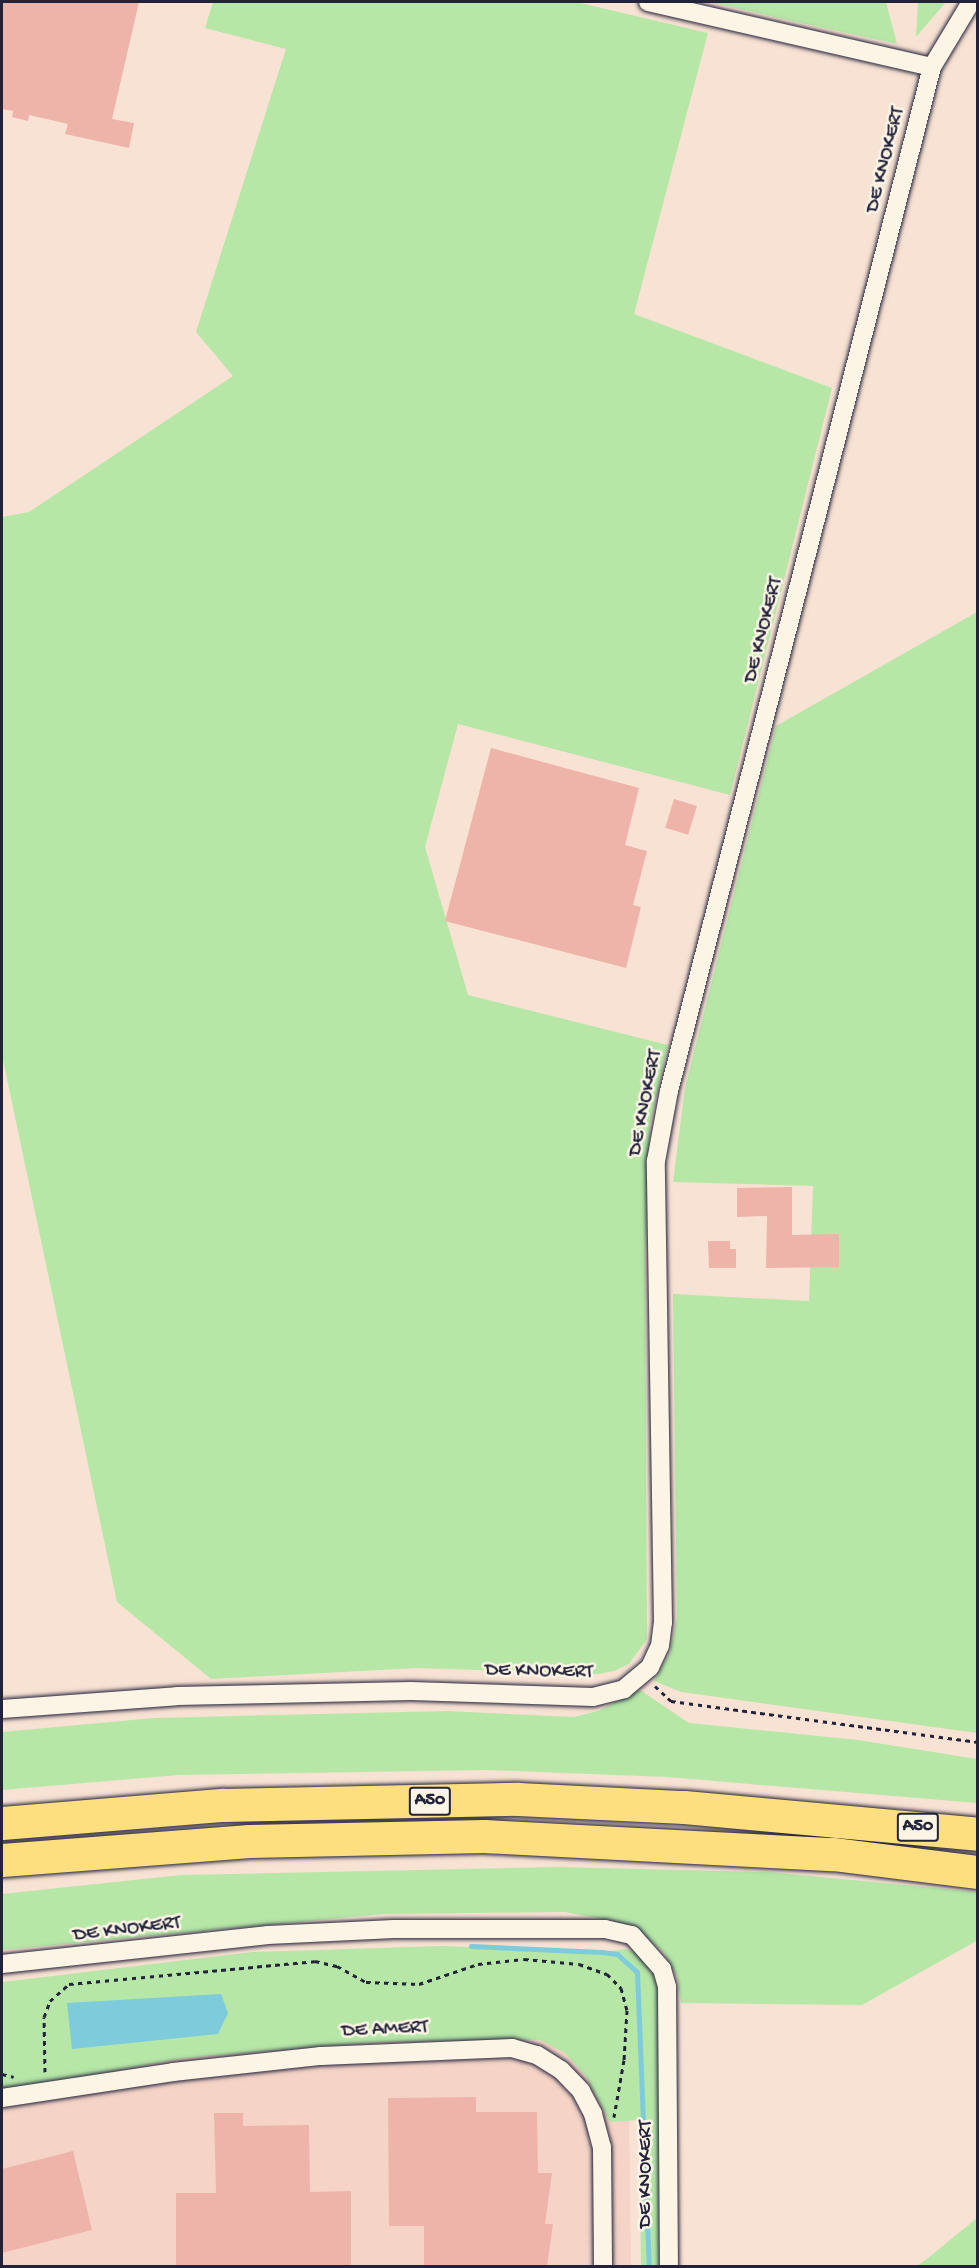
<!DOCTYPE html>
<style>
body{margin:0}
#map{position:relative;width:979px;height:2268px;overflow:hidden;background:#f8e2d3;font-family:"Gochi Hand",sans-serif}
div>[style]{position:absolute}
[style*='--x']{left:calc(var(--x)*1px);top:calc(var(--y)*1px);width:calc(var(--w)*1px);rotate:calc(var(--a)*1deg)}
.built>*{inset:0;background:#f5d4c7}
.green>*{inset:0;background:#b6e7a7}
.water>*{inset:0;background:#7ecbdc}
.stream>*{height:5px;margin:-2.5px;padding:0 2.5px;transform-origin:2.5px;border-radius:2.5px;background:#7ecbdc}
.building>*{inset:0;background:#eeb4aa;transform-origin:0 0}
.path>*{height:3px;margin-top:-1.5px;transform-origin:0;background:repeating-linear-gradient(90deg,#22223b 0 4.5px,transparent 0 9px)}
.roads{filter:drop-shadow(0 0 2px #22223b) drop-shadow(0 0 2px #22223b)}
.minor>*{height:18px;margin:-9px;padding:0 9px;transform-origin:9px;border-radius:9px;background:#fcf5e5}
.motorway>*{height:33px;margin:-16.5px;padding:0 16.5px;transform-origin:16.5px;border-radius:16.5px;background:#fedf80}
span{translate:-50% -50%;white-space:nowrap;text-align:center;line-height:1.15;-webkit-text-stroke:5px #fcf5e5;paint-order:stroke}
.shield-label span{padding:2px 4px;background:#fcf5e5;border:2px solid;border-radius:4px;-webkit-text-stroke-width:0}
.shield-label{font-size:18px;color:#22223b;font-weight:700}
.street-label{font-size:20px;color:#22223b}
.frame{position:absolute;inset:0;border:3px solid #22223b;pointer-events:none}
</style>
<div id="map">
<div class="built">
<div style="clip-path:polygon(471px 2004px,593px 2034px,629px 2105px,631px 2266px,2px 2266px,2px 2074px)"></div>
</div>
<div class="green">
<div style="clip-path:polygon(213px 2px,576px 2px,708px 33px,634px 314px,832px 388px,730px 795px,458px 724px,425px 847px,468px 995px,668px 1045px,650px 1125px,645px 1254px,647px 1639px,629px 1664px,614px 1671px,598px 1674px,416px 1668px,211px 1679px,117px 1602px,2px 1055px,2px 517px,29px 512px,233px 376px,196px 332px,286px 49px,205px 28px)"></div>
<div style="clip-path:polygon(710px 2px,886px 2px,897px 44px,783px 19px)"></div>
<div style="clip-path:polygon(918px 2px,946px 2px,916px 37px)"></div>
<div style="clip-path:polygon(977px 612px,977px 1733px,681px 1692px,654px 1681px,670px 1653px,677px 1618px,673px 1294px,809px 1301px,813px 1186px,673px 1182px,685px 1088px,776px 726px)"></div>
<div style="clip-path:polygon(640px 1690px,689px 1723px,858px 1740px,977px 1759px,977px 1803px,667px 1777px,487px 1770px,178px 1775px,2px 1790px,2px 1732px,154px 1718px,447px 1711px,574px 1717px,598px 1711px)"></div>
<div style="clip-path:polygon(558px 1867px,768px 1872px,977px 1892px,978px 1940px,862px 2005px,681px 2003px,677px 1976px,664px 1953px,643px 1934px,611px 1921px,565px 1912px,384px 1914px,2px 1950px,2px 1894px,181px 1875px)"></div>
<div style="clip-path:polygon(441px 1946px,602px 1952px,626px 1949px,646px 1957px,658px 1972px,660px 2266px,641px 2266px,639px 2120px,610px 2122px,585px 2075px,565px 2053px,540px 2040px,380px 2042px,185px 2058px,2px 2091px,2px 1982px,253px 1952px)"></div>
<div style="clip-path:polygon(977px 2218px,977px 2266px,917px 2266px,928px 2258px)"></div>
</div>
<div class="water">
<div style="clip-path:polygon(221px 1994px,228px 2013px,218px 2034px,72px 2049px,67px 2003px)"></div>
</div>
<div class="stream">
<div style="--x:471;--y:1946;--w:131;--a:2.6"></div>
<div style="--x:602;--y:1952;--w:15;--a:8"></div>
<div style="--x:617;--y:1954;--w:27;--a:42"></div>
<div style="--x:637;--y:1972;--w:294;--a:87.7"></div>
</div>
<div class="building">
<div style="clip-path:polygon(2px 2px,139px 2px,112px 119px,134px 123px,129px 148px,65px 134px,68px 124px,29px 115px,28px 121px,12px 117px,13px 111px,2px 109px)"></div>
<div style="clip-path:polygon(491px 748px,639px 788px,625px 845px,647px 851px,633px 905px,641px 907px,626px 968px,445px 921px)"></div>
<div style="left:674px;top:799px;width:24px;height:30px;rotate:17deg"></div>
<div style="clip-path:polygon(792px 1187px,792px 1235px,839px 1234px,839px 1267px,766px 1268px,767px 1216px,737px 1217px,737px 1188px)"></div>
<div style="clip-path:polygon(708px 1241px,730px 1241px,730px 1249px,736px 1249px,736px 1268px,709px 1268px)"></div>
<div style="clip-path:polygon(476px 2097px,476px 2112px,537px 2112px,538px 2173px,552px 2173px,545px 2224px,553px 2224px,547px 2266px,424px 2266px,424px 2226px,389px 2226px,388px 2098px)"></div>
<div style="clip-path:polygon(214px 2113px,243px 2113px,243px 2126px,309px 2125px,310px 2192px,351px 2191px,351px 2266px,176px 2266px,176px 2193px,216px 2193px)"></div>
<div style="clip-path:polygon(73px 2151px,92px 2230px,2px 2253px,2px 2169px)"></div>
</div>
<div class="path">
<div style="--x:655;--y:1686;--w:22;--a:43"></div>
<div style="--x:671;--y:1701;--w:310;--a:7.6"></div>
<div style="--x:45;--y:2072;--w:55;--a:-91"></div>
<div style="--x:44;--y:2017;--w:17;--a:-69"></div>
<div style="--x:50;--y:2001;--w:25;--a:-42"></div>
<div style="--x:69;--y:1984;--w:247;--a:-5.3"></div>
<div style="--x:315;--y:1961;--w:23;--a:13"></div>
<div style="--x:337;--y:1966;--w:33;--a:29"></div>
<div style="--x:366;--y:1982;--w:53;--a:2.2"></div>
<div style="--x:419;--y:1984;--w:62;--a:-18.7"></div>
<div style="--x:478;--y:1964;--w:46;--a:-6.2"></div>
<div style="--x:524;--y:1959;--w:55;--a:5.2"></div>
<div style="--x:579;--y:1964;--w:30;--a:20"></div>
<div style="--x:607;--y:1974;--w:20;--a:45"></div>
<div style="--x:621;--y:1988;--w:23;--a:75"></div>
<div style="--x:627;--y:2010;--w:50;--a:93.4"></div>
<div style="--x:624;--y:2060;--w:58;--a:100"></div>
<div style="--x:2;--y:2074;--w:12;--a:14"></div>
</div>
<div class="roads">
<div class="minor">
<div style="--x:648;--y:2;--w:291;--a:12.9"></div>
<div style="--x:2;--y:1709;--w:175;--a:-4.2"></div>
<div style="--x:177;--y:1696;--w:234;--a:-1.2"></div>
<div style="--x:411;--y:1691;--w:182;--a:1.9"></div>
<div style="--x:593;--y:1697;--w:32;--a:-14"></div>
<div style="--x:624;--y:1689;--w:34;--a:-40"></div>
<div style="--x:650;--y:1667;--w:23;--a:-65"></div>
<div style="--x:660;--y:1646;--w:23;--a:-83"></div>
<div style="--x:663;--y:1623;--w:462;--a:-90.9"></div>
<div style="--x:656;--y:1161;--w:71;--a:-79.5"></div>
<div style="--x:669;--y:1091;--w:1057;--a:-75.6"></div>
<div style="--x:932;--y:67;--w:76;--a:-59"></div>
<div style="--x:2;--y:1964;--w:268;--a:-6.2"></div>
<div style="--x:268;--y:1935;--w:126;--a:-2.7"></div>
<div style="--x:394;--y:1929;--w:211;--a:0"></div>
<div style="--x:605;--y:1929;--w:28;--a:13"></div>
<div style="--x:632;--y:1935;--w:45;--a:48.6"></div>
<div style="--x:662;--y:1969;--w:19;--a:74"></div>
<div style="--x:667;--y:1987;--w:279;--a:89.6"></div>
<div style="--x:2;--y:2098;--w:173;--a:-8.6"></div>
<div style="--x:173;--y:2072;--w:149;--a:-6.2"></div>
<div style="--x:321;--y:2056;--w:191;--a:-2.4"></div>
<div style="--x:512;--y:2048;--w:26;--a:16"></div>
<div style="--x:537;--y:2055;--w:28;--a:32"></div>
<div style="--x:561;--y:2070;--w:29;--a:46"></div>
<div style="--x:581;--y:2091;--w:26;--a:62"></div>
<div style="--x:593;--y:2114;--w:34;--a:75"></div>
<div style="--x:602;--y:2147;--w:119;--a:89.5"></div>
</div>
<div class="motorway">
<div style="--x:2;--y:1823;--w:222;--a:-4.7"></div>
<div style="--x:223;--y:1805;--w:295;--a:-1.2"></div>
<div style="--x:518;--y:1799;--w:166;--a:2.8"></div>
<div style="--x:684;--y:1807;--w:295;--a:5.2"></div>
<div style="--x:2;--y:1860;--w:248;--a:-4.4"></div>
<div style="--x:249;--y:1841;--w:235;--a:-1.2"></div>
<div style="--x:484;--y:1836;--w:349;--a:3"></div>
<div style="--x:833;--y:1854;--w:146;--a:7.1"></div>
</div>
</div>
<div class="shield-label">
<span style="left:430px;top:1801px">A50</span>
<span style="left:918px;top:1827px">A50</span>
</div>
<div class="street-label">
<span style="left:886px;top:160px;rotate:-76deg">DE KNOKERT</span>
<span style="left:764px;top:630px;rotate:-76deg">DE KNOKERT</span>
<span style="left:646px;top:1103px;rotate:-79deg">DE KNOKERT</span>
<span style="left:539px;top:1672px;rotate:1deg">DE KNOKERT</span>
<span style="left:127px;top:1930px;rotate:-7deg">DE KNOKERT</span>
<span style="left:385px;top:2030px;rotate:-3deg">DE AMERT</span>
<span style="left:646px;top:2174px;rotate:-90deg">DE KNOKERT</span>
</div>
<div class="frame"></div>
</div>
